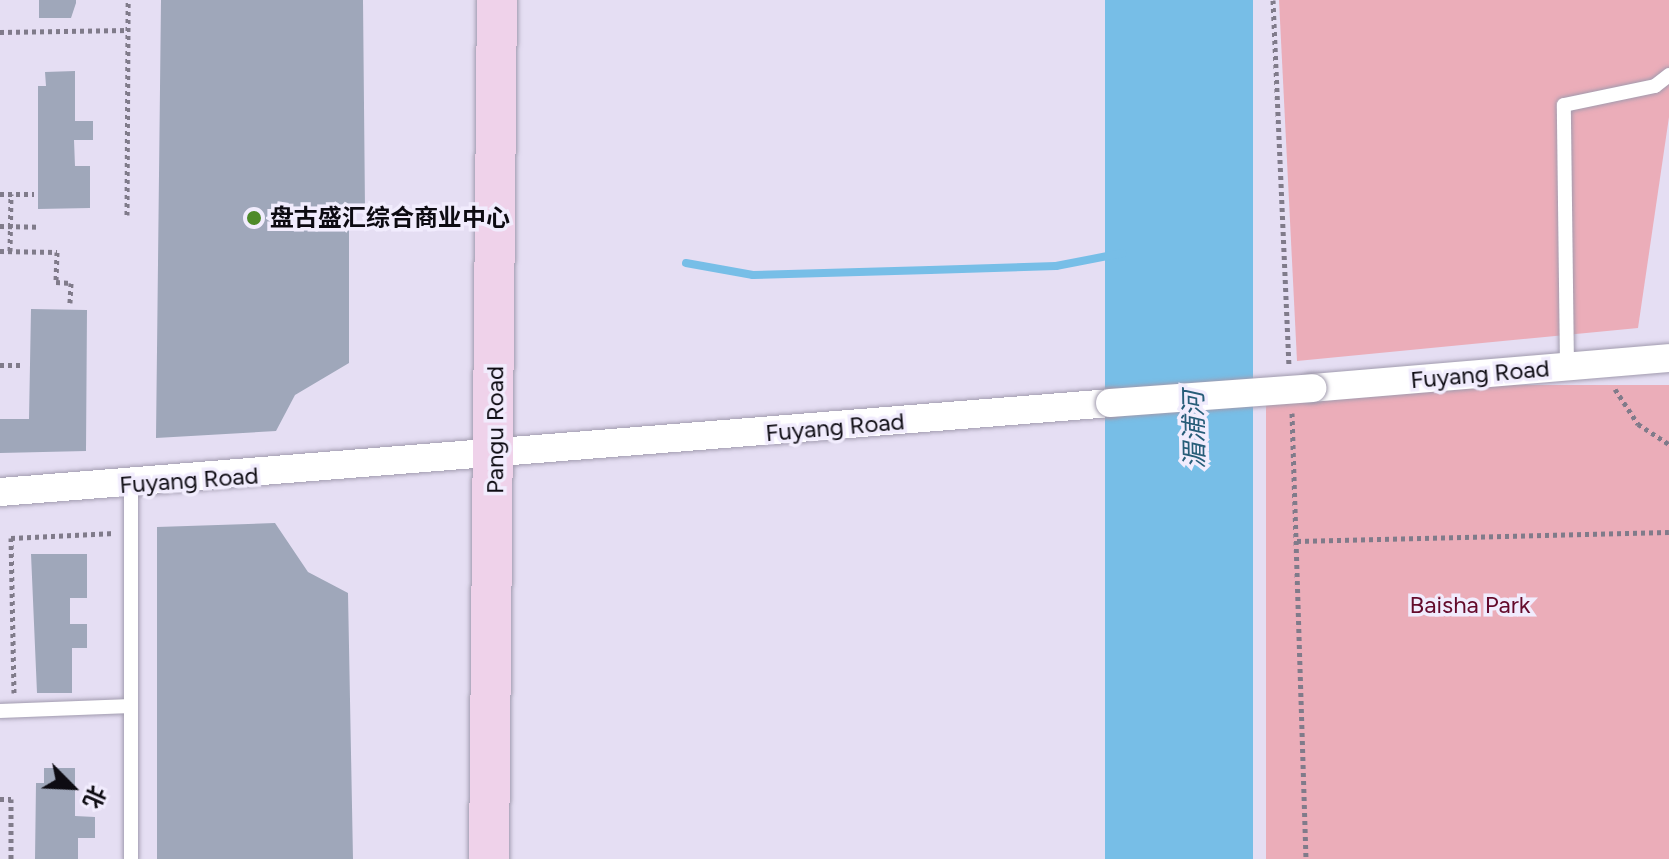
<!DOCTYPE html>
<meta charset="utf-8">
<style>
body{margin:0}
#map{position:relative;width:1669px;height:859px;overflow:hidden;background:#e5def3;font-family:Figtree,"Noto Sans SC",sans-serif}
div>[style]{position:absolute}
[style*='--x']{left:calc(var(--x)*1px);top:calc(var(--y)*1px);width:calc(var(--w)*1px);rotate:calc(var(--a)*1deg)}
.green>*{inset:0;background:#ebadb9;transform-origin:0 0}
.water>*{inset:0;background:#77bee7;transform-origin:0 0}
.stream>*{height:8px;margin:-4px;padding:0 4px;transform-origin:4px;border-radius:4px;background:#77bee7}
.building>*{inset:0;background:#9fa7ba}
.path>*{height:5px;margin-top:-2.5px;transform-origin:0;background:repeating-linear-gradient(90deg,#807b8a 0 4px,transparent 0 8px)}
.roads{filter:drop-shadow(0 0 2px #a19bae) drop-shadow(0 0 2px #a19bae)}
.lane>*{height:14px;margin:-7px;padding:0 7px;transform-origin:7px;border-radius:7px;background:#fff}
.street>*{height:28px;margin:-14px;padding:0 14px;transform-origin:14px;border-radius:14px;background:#fff}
.secondary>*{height:40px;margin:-20px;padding:0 20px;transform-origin:20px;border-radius:20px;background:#efd2ea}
.bridges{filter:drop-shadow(0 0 2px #a19bae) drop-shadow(0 0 2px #a19bae)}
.street-bridge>*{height:28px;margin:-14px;padding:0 14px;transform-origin:14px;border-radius:14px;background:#fff}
.dots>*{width:22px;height:22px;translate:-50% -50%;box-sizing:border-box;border:4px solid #f1ecfd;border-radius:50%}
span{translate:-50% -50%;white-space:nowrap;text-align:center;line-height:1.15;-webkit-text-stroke:7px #f1ecfd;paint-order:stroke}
.poi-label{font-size:24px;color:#0d0b12;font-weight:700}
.left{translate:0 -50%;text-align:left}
.street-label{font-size:24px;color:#0d0b12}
.park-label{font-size:24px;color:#640a2b}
.water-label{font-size:26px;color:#265c78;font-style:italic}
.north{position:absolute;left:32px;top:747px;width:80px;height:80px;-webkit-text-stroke:6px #f1ecfd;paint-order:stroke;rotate:114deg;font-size:22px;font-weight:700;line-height:32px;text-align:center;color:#0d0b12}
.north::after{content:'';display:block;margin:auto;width:28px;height:36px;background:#0d0b12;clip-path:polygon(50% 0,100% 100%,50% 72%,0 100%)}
</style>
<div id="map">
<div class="green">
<div style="clip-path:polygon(1279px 0,1669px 0,1669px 117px,1638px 328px,1297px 361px)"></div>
<div style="left:1669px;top:385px;width:474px;height:403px;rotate:90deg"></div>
</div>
<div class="water">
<div style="left:1105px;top:0;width:148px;height:859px"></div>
</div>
<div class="stream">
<div style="--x:686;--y:263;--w:68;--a:10.2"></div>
<div style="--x:753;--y:275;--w:177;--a:-1.6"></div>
<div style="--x:930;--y:270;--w:126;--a:-1.8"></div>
<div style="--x:1056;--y:266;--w:68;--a:-11"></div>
</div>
<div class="building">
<div style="clip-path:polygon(39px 0,76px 0,76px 3px,71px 18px,39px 18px)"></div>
<div style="clip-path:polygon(161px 0,363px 0,365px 210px,349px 209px,349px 363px,295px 395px,276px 431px,156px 438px)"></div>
<div style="clip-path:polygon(75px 71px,75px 121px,93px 121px,93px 140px,74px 140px,75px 166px,90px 166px,90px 208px,38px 209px,38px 86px,46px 86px,45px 72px)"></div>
<div style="clip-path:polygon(31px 309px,87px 310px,86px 451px,0 453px,0 419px,29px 419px)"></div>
<div style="clip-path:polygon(275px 523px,308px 572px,348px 593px,353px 859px,157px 859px,157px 527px)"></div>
<div style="clip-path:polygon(31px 554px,87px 554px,87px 598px,70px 598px,70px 624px,87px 624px,87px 648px,72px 648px,72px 693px,37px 693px)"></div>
<div style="clip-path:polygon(44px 768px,75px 768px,75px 816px,95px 817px,95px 838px,78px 838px,78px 859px,35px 859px,36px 783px,44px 783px)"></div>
</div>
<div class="path">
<div style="--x:1273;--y:0;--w:367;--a:87.5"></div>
<div style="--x:0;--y:32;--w:128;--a:-0.9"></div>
<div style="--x:0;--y:194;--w:34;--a:0"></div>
<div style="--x:127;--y:215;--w:215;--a:-89.7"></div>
<div style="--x:0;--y:226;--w:39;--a:1"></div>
<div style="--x:0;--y:251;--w:57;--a:1"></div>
<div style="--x:57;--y:252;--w:30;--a:92"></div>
<div style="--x:56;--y:282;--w:15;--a:4"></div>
<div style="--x:71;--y:283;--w:20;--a:93"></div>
<div style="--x:10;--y:251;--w:57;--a:-89"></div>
<div style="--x:0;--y:365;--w:22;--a:0"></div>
<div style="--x:1615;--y:389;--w:42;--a:56.7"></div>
<div style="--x:1638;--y:424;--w:37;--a:33"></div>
<div style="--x:1292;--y:413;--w:446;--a:88.2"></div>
<div style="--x:1297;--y:541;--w:372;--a:-1.4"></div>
<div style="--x:14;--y:693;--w:155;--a:-91.1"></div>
<div style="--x:11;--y:538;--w:104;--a:-2.8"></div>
<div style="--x:0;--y:799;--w:11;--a:0"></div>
<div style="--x:11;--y:799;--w:60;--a:90"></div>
</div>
<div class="roads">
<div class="lane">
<div style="--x:1567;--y:367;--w:262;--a:-90.7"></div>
<div style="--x:1564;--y:105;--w:93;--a:-11.8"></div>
<div style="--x:1655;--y:86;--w:18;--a:-38"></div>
<div style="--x:131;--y:484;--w:375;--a:90"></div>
<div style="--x:0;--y:711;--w:131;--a:-2.2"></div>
</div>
<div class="street">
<div style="--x:1312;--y:388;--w:358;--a:-4.8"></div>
<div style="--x:0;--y:492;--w:1114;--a:-4.58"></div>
</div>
<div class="secondary">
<div style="--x:489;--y:859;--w:859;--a:-89.47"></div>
</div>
</div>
<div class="bridges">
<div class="street-bridge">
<div style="--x:1110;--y:403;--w:203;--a:-4.2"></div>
</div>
</div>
<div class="dots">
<div style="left:254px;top:218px;background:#4e8a29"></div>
</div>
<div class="poi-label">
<span class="left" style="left:270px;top:218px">盘古盛汇综合商业中心</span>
</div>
<div class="street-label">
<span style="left:1480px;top:374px;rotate:-5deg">Fuyang Road</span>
<span style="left:835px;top:427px;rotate:-5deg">Fuyang Road</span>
<span style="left:495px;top:430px;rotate:-90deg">Pangu Road</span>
<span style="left:189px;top:480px;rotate:-4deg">Fuyang Road</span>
</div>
<div class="park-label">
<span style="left:1470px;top:605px">Baisha Park</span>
</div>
<div class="water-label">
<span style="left:1195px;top:430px;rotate:-91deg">湄浦河</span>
</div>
<div class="north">北</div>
</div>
